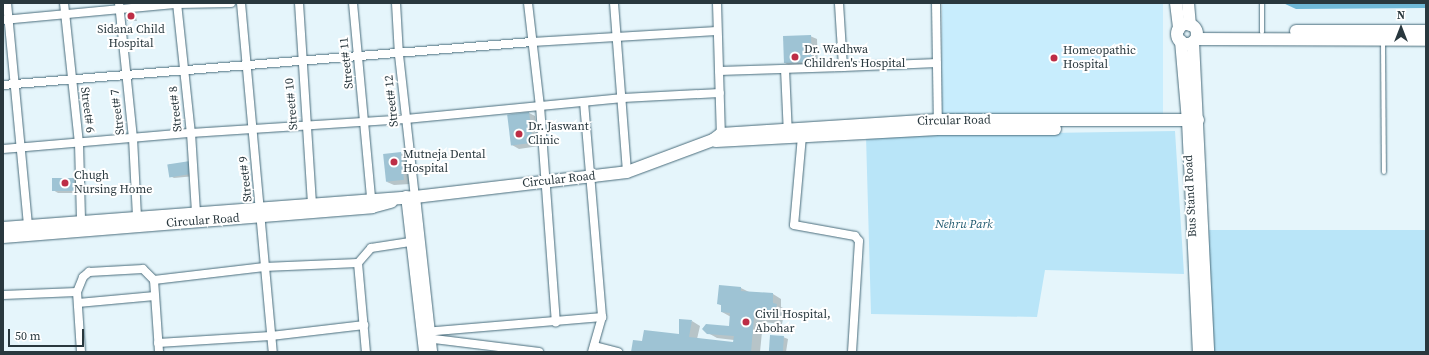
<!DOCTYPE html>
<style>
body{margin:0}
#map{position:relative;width:1429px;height:355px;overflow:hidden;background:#e5f5fb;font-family:"Source Serif 4",serif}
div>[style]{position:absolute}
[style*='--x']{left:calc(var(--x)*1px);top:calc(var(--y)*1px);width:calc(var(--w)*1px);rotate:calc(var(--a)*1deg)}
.built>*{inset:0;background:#c8edfd;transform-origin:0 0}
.green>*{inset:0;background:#b9e5f8;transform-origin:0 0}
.water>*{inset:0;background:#6fb8d7}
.shadow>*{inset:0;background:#0003}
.building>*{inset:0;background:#9ec3d4;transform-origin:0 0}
.roads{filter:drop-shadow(0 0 1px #496c7b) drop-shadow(0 0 1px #496c7b)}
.service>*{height:4px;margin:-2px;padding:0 2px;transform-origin:2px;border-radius:2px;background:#fff}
.minor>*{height:8px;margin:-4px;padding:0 4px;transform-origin:4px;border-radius:4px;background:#fff}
.tertiary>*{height:10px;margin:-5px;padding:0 5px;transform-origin:5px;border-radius:5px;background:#fff}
.secondary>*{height:12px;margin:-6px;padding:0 6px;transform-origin:6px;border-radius:6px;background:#fff}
.secondary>.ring{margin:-6px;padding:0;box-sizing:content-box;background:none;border:12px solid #fff;border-radius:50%}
.dots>*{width:11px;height:11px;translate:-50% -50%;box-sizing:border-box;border:2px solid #fff;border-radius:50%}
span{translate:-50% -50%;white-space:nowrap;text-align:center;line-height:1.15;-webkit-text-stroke:4px #fff;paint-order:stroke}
.poi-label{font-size:12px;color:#29383e}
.left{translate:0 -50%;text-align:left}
.street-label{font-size:12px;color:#29383e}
.park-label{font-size:12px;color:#205a70;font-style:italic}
.frame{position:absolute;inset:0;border:4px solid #29383e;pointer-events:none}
.north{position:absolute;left:1381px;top:8px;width:40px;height:40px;-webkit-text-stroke:3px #fff;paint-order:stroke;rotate:0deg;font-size:11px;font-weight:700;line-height:16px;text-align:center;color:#29383e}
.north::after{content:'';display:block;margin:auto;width:14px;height:18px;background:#29383e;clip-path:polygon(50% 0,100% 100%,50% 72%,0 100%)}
.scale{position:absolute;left:8px;top:329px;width:76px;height:18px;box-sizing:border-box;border:2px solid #29383e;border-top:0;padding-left:5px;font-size:12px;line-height:14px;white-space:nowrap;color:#29383e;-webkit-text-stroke:3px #fff;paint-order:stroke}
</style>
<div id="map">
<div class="built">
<div style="left:942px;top:3px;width:221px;height:113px"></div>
</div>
<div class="green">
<div style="clip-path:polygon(1175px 131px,1184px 274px,1045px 270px,1037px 317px,871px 314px,866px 136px)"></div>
<div style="left:1426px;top:230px;width:122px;height:217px;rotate:90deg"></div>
</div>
<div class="water">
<div style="clip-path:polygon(1283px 3px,1426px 3px,1426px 8px,1296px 9px)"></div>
</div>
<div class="shadow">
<div style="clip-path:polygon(135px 13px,137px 21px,128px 21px)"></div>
<div style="clip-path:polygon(810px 36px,817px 39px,818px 65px,792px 67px,785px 63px)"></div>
<div style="clip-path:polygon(529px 113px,535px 116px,539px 146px,519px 149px,512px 145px)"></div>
<div style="clip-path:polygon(400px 153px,407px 156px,410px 184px,394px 185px,387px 182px)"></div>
<div style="clip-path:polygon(169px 164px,195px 176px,174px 178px,170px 176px)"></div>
<div style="clip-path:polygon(74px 179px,78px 181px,78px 193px,58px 193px,53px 190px)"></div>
<div style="clip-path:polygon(741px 288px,749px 292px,773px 294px,781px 299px,781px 307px,785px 309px,782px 324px,763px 322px,760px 352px,632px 352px,643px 342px,680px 335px,692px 321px,700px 326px,697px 339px,734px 343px,734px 340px,717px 338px,708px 333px,730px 327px,731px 317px,722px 312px,722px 306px,718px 303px)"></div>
<div style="clip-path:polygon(783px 337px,788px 339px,786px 352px,769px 352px)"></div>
</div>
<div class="building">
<div style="left:135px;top:12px;width:8px;height:9px;rotate:83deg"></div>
<div style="left:811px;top:35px;width:27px;height:28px;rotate:88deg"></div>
<div style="left:529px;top:112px;width:31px;height:22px;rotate:83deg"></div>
<div style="left:401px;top:152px;width:28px;height:18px;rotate:84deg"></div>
<div style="left:190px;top:161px;width:13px;height:23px;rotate:81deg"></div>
<div style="left:52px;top:178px;width:22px;height:13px"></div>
<div style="clip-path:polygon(719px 285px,741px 287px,741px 291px,773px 293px,773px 303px,777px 304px,773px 320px,754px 317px,751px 352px,631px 352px,633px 340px,642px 341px,644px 330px,679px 334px,679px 319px,692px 320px,689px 337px,733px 342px,734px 336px,707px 334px,702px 329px,706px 324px,729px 326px,730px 313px,721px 312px,721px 305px,717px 304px)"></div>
<div style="left:770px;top:335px;width:14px;height:17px;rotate:4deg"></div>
</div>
<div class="roads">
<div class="service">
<div style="--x:1262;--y:3;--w:29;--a:90"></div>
<div style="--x:1383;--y:41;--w:131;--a:89.6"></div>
</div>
<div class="minor">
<div style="--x:7;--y:3;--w:223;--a:84.6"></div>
<div style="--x:64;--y:3;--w:141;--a:83.9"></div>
<div style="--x:79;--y:143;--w:78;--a:88.5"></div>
<div style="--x:119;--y:3;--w:136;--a:84.1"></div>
<div style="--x:133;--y:138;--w:80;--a:87.1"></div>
<div style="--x:177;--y:3;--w:131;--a:83.9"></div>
<div style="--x:191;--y:133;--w:79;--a:86.4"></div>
<div style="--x:241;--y:3;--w:350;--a:84.8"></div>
<div style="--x:299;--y:3;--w:200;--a:86.3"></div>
<div style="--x:353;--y:3;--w:196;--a:84.7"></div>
<div style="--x:396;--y:3;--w:52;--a:86.7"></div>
<div style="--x:399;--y:55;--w:143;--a:83.6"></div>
<div style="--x:528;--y:3;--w:104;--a:83.4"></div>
<div style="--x:540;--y:106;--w:217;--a:85.8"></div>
<div style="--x:614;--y:3;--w:169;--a:85.6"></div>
<div style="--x:717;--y:3;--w:131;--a:88.3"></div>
<div style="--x:936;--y:3;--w:121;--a:89.1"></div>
<div style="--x:3;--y:20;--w:175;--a:-5.3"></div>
<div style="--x:177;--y:4;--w:54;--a:-1.1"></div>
<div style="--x:843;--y:67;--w:94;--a:-2.4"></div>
<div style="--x:785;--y:69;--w:66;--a:87.4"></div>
<div style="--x:719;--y:71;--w:124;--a:-1.8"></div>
<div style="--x:843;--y:67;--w:64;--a:-93.6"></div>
<div style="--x:3;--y:85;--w:531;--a:-4.65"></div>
<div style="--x:532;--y:42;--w:185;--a:-3.4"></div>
<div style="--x:584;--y:102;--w:216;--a:85.2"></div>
<div style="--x:602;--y:317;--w:36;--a:106"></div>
<div style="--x:802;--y:136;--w:89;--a:95.1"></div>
<div style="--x:794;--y:225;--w:62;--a:10.2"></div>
<div style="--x:855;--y:236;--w:6;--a:51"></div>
<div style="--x:859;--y:241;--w:111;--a:93.6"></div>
<div style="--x:3;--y:149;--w:189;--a:-4.9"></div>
<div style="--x:191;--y:133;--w:215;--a:-3.7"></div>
<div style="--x:406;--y:119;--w:218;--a:-5.5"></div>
<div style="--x:623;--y:98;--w:97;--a:-3"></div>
<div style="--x:358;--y:263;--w:20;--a:-49"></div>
<div style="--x:371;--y:248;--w:46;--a:-8.8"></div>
<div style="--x:154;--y:280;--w:111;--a:-6.7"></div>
<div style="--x:264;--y:267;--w:94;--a:-2.4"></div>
<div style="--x:358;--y:263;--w:89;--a:84.9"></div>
<div style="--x:3;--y:295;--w:74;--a:-2.3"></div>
<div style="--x:78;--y:303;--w:77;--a:-5.2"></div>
<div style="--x:424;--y:332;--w:179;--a:-4.8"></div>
<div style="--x:426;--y:338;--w:114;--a:7.1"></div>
<div style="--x:158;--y:343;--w:113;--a:-3.5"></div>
<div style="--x:271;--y:336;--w:94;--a:-6.7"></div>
<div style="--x:594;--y:346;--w:25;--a:14"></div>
<div style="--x:81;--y:352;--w:60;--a:-93.8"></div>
<div style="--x:77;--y:292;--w:16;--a:-68"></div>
<div style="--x:83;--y:277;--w:8;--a:-40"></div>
<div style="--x:89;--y:272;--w:54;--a:-3.2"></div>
<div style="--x:143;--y:269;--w:16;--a:45"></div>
<div style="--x:154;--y:280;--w:72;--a:86"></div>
</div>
<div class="tertiary">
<div style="--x:406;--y:196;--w:157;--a:83.4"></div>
<div style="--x:415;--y:197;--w:156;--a:83.7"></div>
</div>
<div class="secondary">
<div style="--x:1176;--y:3;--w:26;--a:83"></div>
<div style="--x:1188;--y:3;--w:22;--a:85"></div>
<div class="ring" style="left:1177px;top:24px;width:8px;height:8px"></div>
<div style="--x:1296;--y:31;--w:130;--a:0"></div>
<div style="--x:1196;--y:39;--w:230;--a:0.2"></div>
<div style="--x:1181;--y:41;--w:80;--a:85"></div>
<div style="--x:1188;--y:121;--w:231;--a:87.3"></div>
<div style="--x:1193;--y:42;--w:310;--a:87.2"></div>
<div style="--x:716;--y:141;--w:222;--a:-3.1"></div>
<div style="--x:938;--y:129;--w:117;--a:0"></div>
<div style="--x:3;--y:228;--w:413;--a:-4.3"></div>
<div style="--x:415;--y:197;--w:213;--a:-6.7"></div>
<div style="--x:627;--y:172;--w:92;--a:-20.4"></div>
<div style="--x:713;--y:140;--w:10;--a:-37"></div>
<div style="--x:721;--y:134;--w:217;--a:-3.7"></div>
<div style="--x:938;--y:120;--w:260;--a:0"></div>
<div style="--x:3;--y:237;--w:370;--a:-4.6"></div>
<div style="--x:372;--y:207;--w:20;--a:-15"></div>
</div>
</div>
<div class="dots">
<div style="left:131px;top:16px;background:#bd2d46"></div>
<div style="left:795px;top:57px;background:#bd2d46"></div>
<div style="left:1054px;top:58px;background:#bd2d46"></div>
<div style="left:519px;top:134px;background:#bd2d46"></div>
<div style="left:394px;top:162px;background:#bd2d46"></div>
<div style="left:65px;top:183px;background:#bd2d46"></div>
<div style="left:746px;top:322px;background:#bd2d46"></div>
</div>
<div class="poi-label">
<span style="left:131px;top:37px">Sidana Child<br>Hospital</span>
<span class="left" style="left:804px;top:57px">Dr. Wadhwa<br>Children's Hospital</span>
<span class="left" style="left:1063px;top:58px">Homeopathic<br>Hospital</span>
<span class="left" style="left:528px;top:134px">Dr. Jaswant<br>Clinic</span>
<span class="left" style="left:403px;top:162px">Mutneja Dental<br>Hospital</span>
<span class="left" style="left:74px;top:183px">Chugh<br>Nursing Home</span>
<span class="left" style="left:755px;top:322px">Civil Hospital,<br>Abohar</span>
</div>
<div class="street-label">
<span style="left:347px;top:63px;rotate:-96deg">Street# 11</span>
<span style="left:392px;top:101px;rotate:-96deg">Street# 12</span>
<span style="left:292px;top:104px;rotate:-95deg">Street# 10</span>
<span style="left:176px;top:109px;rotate:-96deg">Street# 8</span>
<span style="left:87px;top:110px;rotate:83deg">Street# 6</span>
<span style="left:118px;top:112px;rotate:-97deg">Street# 7</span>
<span style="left:954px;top:121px;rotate:-1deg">Circular Road</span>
<span style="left:246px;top:179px;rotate:-96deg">Street# 9</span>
<span style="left:559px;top:180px;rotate:-6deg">Circular Road</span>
<span style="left:1191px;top:196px;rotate:-93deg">Bus Stand Road</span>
<span style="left:203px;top:221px;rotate:-4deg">Circular Road</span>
</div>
<div class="park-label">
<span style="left:964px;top:225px">Nehru Park</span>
</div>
<div class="frame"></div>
<div class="north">N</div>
<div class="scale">50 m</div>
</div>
